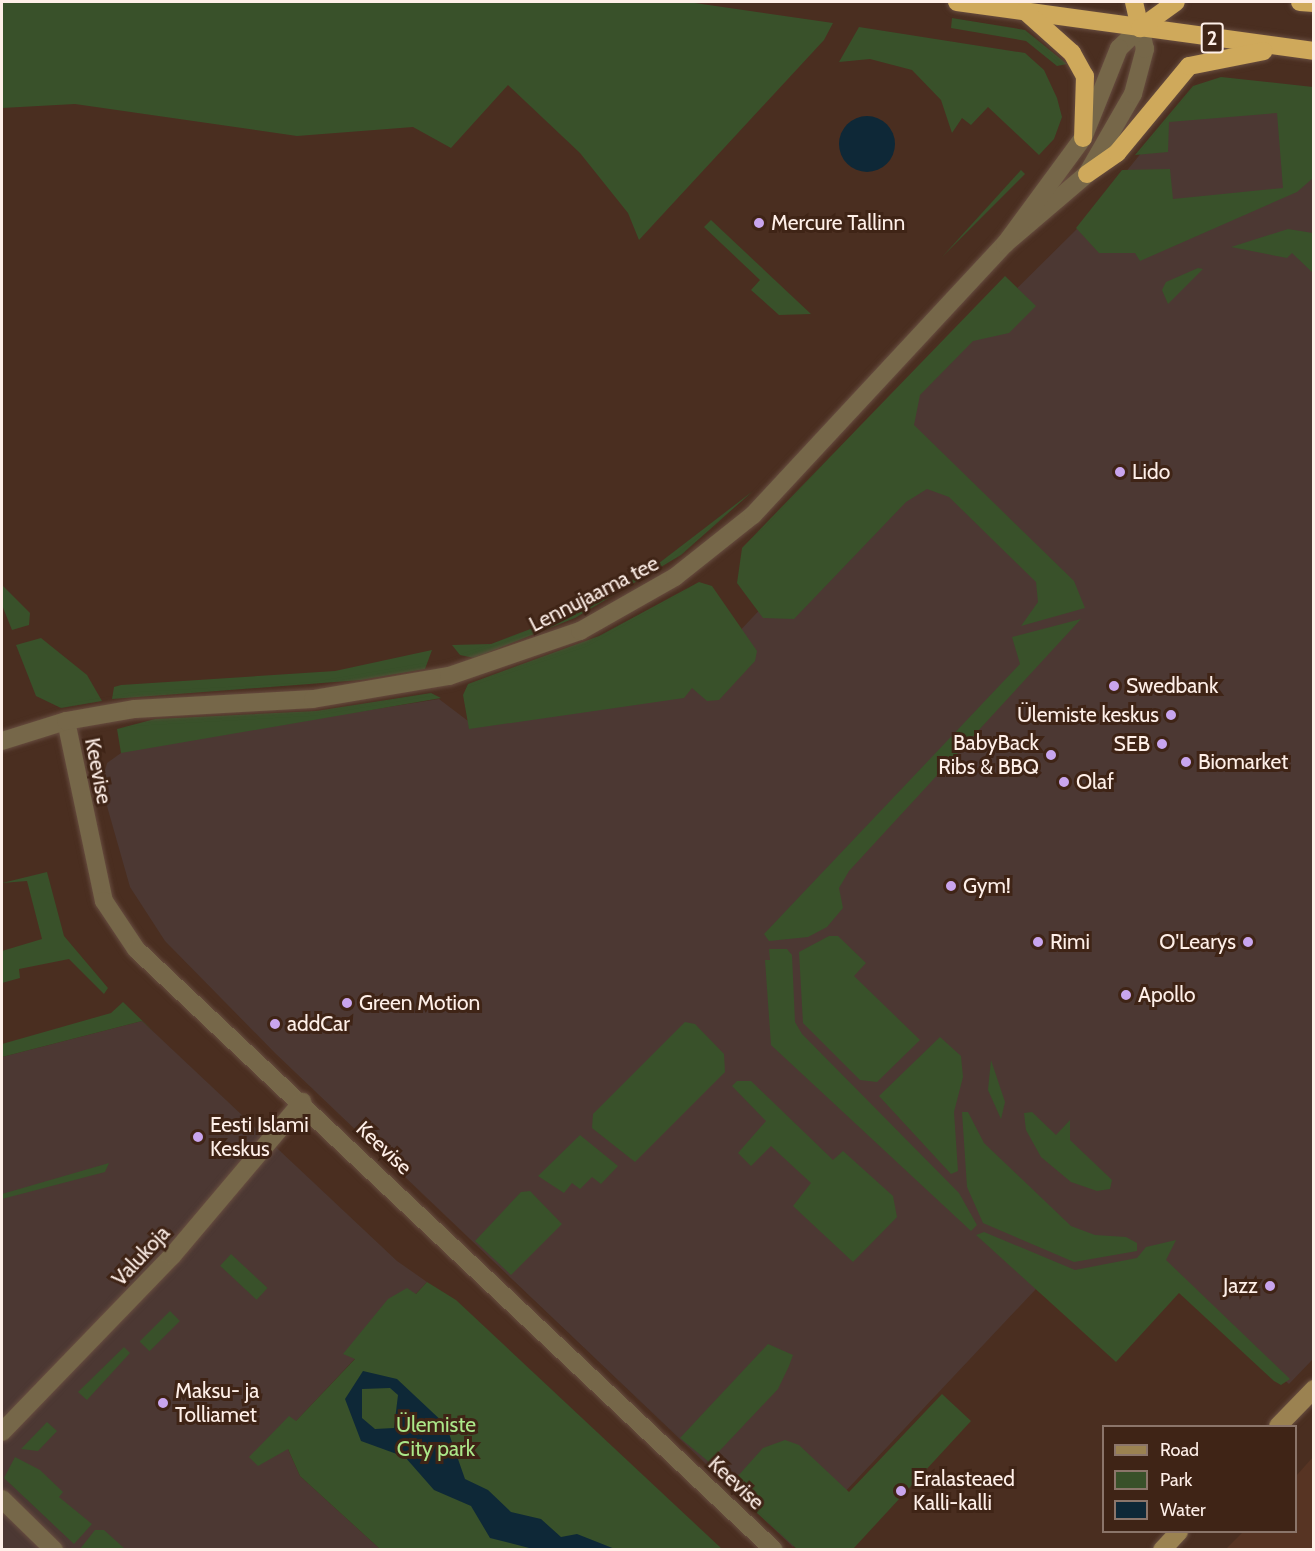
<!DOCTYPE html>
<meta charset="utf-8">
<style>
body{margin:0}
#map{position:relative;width:1315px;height:1551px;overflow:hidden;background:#4a2e20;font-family:Cabin,sans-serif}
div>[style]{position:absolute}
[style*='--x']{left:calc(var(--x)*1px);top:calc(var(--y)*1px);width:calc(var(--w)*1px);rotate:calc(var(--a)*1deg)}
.commercial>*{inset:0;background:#4c3833}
.built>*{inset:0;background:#573423}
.green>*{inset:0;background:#39512a;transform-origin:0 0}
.water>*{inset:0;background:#0e2837}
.round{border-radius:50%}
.roads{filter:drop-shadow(0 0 2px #674d40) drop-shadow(0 0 2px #674d40)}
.street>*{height:18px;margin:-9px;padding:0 9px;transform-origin:9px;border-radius:9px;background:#766749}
.secondary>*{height:18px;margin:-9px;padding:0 9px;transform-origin:9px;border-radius:9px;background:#9b8251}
.highway>*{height:18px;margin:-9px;padding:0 9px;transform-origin:9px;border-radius:9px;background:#cfa95b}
.dots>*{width:16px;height:16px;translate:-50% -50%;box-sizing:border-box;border:3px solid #3f2416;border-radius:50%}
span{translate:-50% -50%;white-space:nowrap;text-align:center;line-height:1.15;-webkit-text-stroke:6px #3f2416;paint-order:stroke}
.shield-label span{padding:2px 4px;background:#3f2416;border:2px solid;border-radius:4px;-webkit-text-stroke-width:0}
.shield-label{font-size:20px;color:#feefe8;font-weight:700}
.poi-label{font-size:21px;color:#feefe8}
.left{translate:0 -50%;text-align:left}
.right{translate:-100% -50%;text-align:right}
.street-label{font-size:21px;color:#feefe8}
.park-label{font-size:21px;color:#abe789}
.frame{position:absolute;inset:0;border:3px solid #feefe8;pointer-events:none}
.legend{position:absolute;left:1102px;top:1425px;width:195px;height:108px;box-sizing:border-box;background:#3f2416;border:2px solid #8b756a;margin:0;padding:8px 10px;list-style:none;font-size:18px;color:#feefe8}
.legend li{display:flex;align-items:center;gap:12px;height:30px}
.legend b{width:30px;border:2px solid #8b756a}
</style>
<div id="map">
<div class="commercial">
<div style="clip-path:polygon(1313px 102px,1314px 1358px,1289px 1384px,1180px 1289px,1105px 1346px,1036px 1289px,793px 1547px,275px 1053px,165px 941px,130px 887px,101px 785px,107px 763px,128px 748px,439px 699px,476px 727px,680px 694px,913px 448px,884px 420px,1088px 218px,1179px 107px)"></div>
<div style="clip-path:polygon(142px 1021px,397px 1261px,427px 1282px,282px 1436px,300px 1476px,380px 1549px,2px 1549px,2px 1057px)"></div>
</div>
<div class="built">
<div style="clip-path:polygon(1313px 1457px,1313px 1549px,1226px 1549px,1243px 1532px,1296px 1532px,1296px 1476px)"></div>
</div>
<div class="green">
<div style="clip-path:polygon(2px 2px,688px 2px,833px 23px,824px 40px,639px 240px,628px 213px,580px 153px,508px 85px,451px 148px,413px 127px,297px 136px,75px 104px,2px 108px)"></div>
<div style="clip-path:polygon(952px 18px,1025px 30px,1067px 64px,1057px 66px,1026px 41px,951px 28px)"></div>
<div style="clip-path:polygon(859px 27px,1025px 53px,1044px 70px,1057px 98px,1062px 117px,1054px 139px,1039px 155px,988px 107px,971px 125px,962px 118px,952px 133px,941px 100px,912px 70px,870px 59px,839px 62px)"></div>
<div style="clip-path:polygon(1221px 77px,1313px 87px,1313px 178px,1297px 192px,1140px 261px,1135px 253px,1099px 253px,1076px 228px,1122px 170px,1170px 169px,1173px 199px,1283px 188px,1277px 113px,1169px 122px,1168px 152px,1135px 155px,1193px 86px)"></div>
<div style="clip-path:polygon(1021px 170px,1025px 174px,942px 257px)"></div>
<div style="clip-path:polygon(711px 220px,811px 314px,779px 315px,751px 290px,760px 280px,704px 227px)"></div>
<div style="clip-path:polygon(1288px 229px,1313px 233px,1313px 273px,1292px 253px,1287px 258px,1231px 247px)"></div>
<div style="clip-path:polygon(1198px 268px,1203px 269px,1168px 304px,1162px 290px,1166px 282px)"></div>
<div style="clip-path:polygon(1005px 276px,1036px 306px,1009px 333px,973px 341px,920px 395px,914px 425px,1074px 581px,1085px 608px,1021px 626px,1038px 602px,1036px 582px,949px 497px,927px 489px,906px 502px,794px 619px,763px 618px,737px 583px,742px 548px)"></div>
<div style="clip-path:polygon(753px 491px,681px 555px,575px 618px,474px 658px,460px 655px,452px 645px,491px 644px,573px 613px,650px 570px)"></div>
<div style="clip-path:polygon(699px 582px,712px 586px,757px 651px,755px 661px,719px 700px,707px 701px,692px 688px,684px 698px,469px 729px,463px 695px,468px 684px,599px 636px)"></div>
<div style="clip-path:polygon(2px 585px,30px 613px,29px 625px,12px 630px,2px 605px)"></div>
<div style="clip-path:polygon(1081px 619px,849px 871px,839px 888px,843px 908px,827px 927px,808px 937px,769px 941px,764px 934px,1020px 664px,1012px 637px)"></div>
<div style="clip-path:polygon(41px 638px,87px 675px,102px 701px,61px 708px,36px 696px,16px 645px)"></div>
<div style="clip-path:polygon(432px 650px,425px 669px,361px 680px,112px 699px,114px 687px,121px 685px,335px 671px)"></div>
<div style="clip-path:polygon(431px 693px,441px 698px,121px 753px,117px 729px,155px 719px,316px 711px)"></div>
<div style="clip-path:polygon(47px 872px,64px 936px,108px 988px,104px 994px,69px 959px,19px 969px,20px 978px,2px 983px,2px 951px,42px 939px,27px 881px,2px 883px)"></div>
<div style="clip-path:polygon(829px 936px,838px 936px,866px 963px,854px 976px,920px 1040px,877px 1082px,860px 1080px,803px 1023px,799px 952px)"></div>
<div style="clip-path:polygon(769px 949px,787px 949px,792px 955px,795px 1022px,802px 1034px,959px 1193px,977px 1225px,971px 1231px,771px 1045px,765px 960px,770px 960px)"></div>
<div style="clip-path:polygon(123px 1002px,155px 1033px,142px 1021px,2px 1057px,2px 1044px,111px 1013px)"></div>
<div style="clip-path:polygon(685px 1022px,695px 1024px,724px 1054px,725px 1072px,635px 1162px,592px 1128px,593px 1114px)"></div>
<div style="clip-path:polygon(940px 1037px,961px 1056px,963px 1077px,954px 1112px,958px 1171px,951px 1174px,879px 1096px)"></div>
<div style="clip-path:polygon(991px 1060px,1005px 1102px,1001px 1119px,988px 1090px)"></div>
<div style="clip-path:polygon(737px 1081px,751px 1081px,833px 1160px,843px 1151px,893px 1196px,897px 1217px,853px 1262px,793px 1206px,811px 1183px,771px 1146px,751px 1166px,738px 1153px,766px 1121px,732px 1086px)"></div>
<div style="clip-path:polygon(962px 1112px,968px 1112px,984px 1143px,1071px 1226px,1095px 1235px,1126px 1237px,1137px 1243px,1137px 1251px,1074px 1262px,983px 1223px,967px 1187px)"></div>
<div style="clip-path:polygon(1032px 1112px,1056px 1135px,1070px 1120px,1070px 1140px,1112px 1180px,1110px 1189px,1097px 1191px,1071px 1182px,1041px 1157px,1026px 1130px,1024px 1113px)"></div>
<div style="clip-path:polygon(580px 1135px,618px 1166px,601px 1184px,592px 1177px,580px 1189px,572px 1183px,564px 1193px,538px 1176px)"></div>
<div style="clip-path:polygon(109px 1163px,105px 1172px,2px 1199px,2px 1194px)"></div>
<div style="clip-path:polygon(530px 1191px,562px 1224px,511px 1275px,475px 1241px,521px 1192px)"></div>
<div style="clip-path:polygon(984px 1232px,1075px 1270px,1137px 1258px,1146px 1247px,1176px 1240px,1166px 1260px,1290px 1379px,1281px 1385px,1274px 1381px,1179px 1293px,1116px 1362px,976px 1235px)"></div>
<div style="left:231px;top:1254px;width:50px;height:16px;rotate:43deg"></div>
<div style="clip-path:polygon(427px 1282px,456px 1300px,722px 1549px,380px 1549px,300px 1476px,288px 1449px,258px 1466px,249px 1457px,289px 1416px,296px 1421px,355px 1359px,343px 1354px,388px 1299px,407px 1288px,416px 1294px)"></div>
<div style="left:170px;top:1311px;width:14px;height:43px;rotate:45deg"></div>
<div style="clip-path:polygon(768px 1344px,793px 1355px,789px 1366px,778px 1389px,709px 1462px,680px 1438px)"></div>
<div style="clip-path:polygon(124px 1347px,130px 1353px,87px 1400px,78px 1392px)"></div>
<div style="clip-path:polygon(942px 1394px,971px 1421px,853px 1549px,797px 1549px,728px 1487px,763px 1448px,785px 1440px,799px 1445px,849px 1492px)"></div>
<div style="clip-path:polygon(47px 1422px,57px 1431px,38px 1451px,21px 1449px)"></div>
<div style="clip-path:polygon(15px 1457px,40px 1470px,63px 1492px,59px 1497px,92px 1524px,74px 1544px,4px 1478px)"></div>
<div style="clip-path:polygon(95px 1530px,104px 1530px,125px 1549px,80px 1549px)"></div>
</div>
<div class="water">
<div class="round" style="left:839px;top:116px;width:56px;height:56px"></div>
<div style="clip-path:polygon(evenodd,363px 1371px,397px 1379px,446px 1425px,465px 1479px,488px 1490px,511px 1512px,541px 1519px,561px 1537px,577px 1534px,615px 1549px,533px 1549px,490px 1538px,471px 1506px,434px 1490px,405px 1457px,361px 1441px,345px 1399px,363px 1371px,390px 1388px,398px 1395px,394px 1428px,375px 1429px,362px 1418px,362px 1389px,390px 1388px)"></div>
</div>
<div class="roads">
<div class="street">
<div style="--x:66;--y:721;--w:184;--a:78.1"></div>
<div style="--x:104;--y:901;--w:58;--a:56.3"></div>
<div style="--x:136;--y:949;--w:876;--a:43.29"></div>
<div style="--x:2;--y:741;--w:67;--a:-17.4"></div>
<div style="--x:66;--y:721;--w:70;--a:-9.9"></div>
<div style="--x:135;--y:709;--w:178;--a:-3.2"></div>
<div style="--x:313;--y:699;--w:138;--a:-9.6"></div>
<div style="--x:449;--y:676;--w:139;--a:-19"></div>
<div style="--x:580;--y:631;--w:109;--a:-29.6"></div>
<div style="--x:675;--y:577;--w:100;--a:-38.5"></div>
<div style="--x:753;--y:515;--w:370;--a:-47.1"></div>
<div style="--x:1005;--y:244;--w:108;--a:-40.5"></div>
<div style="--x:1087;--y:174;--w:92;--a:-60.1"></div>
<div style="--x:1133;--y:94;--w:47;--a:-75.1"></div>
<div style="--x:1145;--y:49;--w:22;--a:-103"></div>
<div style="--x:1140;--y:28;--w:29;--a:136"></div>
<div style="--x:1119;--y:48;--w:97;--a:111.8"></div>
<div style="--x:1083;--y:138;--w:132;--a:126.3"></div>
<div style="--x:2;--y:1432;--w:245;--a:-46"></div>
<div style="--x:172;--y:1256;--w:202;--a:-49.8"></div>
<div style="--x:2;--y:1499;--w:73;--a:44.4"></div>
</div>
<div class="secondary">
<div style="--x:1278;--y:1426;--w:52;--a:-45.8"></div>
<div style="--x:1162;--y:1550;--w:25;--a:-47"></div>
</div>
<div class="highway">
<div style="--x:957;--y:2;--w:360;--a:7.8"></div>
<div style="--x:1134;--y:2;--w:27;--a:77"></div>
<div style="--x:1300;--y:2;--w:14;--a:4"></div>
<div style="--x:1025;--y:11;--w:63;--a:41.8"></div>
<div style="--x:1072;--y:53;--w:26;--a:61"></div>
<div style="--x:1085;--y:76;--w:62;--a:91.8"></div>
<div style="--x:1140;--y:28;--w:44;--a:-35.8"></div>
<div style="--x:1087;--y:174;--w:37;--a:-35"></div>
<div style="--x:1117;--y:153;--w:113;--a:-50.4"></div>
<div style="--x:1189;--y:66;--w:76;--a:-11.3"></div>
</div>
</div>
<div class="dots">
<div style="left:759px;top:223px;background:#c9a5ee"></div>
<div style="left:1120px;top:472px;background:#c9a5ee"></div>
<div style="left:1114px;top:686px;background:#c9a5ee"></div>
<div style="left:1171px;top:715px;background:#c9a5ee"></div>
<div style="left:1162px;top:744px;background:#c9a5ee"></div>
<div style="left:1051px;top:755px;background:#c9a5ee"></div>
<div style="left:1186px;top:762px;background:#c9a5ee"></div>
<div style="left:1064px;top:782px;background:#c9a5ee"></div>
<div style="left:951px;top:886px;background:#c9a5ee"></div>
<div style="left:1038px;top:942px;background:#c9a5ee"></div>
<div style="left:1248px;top:942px;background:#c9a5ee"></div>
<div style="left:1126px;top:995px;background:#c9a5ee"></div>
<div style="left:347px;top:1003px;background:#c9a5ee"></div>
<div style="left:275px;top:1024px;background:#c9a5ee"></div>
<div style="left:198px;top:1137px;background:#c9a5ee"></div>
<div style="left:1270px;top:1286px;background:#c9a5ee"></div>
<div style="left:163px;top:1403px;background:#c9a5ee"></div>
<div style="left:901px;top:1491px;background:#c9a5ee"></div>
</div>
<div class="shield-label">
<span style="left:1212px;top:38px">2</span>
</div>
<div class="poi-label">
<span class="left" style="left:771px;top:223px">Mercure Tallinn</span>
<span class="left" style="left:1132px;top:472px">Lido</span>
<span class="left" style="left:1126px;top:686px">Swedbank</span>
<span class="right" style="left:1159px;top:715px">Ülemiste keskus</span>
<span class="right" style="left:1039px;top:755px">BabyBack<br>Ribs &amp; BBQ</span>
<span class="right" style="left:1150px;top:744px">SEB</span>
<span class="left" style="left:1198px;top:762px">Biomarket</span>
<span class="left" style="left:1076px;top:782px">Olaf</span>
<span class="left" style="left:963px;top:886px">Gym!</span>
<span class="left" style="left:1050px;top:942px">Rimi</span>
<span class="right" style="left:1236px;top:942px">O'Learys</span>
<span class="left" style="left:1138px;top:995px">Apollo</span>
<span class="left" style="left:359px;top:1003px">Green Motion</span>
<span class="left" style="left:287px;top:1024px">addCar</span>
<span class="left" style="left:210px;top:1137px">Eesti Islami<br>Keskus</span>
<span class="right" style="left:1258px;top:1286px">Jazz</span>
<span class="left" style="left:175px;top:1403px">Maksu- ja<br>Tolliamet</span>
<span class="left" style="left:913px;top:1491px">Eralasteaed<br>Kalli-kalli</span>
</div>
<div class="street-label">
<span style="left:594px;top:594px;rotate:-27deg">Lennujaama tee</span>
<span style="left:98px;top:771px;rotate:79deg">Keevise</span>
<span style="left:384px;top:1148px;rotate:43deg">Keevise</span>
<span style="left:141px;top:1256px;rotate:-47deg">Valukoja</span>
<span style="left:736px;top:1483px;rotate:43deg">Keevise</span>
</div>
<div class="park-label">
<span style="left:436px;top:1437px">Ülemiste<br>City park</span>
</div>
<div class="frame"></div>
<ul class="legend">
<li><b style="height:8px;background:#9b8251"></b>Road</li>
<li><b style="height:16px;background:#39512a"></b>Park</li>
<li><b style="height:16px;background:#0e2837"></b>Water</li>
</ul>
</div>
